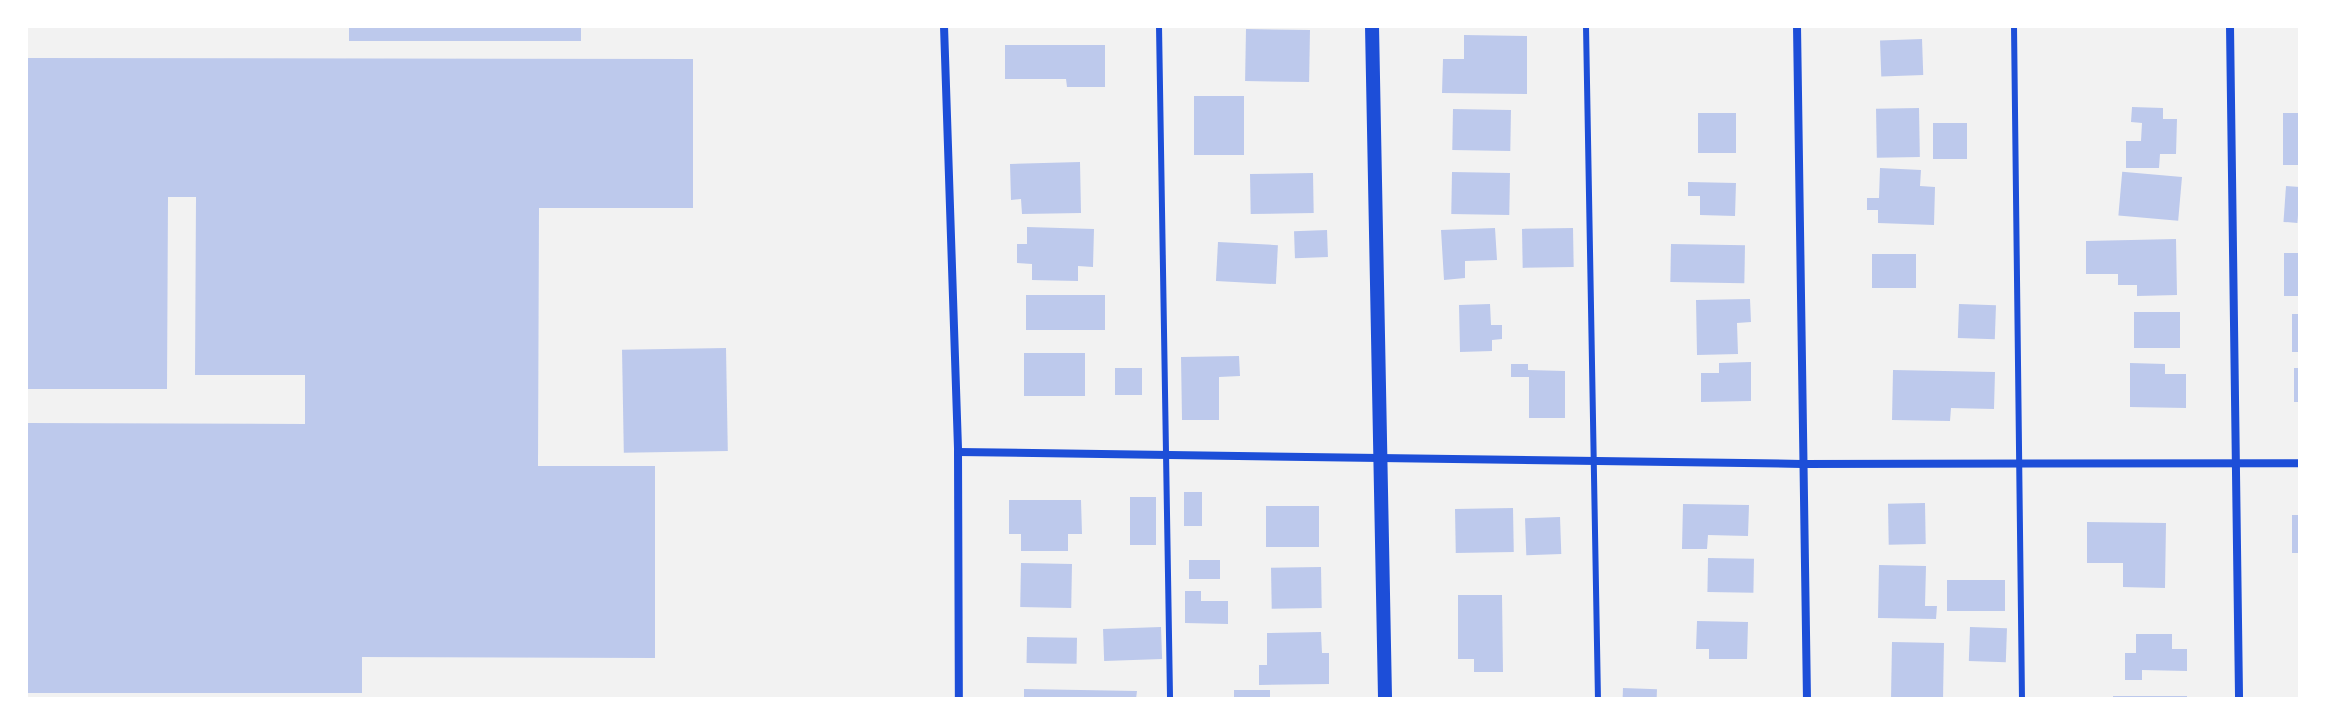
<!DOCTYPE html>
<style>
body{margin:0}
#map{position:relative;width:2326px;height:725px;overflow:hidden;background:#f2f2f2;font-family:"Fira Sans",sans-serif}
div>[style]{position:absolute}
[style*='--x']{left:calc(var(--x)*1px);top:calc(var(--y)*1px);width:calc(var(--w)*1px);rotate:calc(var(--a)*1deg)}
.building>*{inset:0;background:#bdc9ec;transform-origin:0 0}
.service>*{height:6px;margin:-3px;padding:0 3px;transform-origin:3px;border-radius:3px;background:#1d4ed8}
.minor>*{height:8px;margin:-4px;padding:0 4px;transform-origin:4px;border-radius:4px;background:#1d4ed8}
.tertiary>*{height:14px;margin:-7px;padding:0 7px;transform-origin:7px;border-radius:7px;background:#1d4ed8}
span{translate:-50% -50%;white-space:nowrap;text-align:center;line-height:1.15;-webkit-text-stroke:6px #fff;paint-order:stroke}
.frame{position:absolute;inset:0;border:28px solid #fff;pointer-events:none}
</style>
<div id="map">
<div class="building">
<div style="left:349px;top:26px;width:232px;height:15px"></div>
<div style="left:1246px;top:29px;width:64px;height:52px;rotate:1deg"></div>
<div style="clip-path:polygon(1464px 35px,1527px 36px,1527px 94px,1442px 93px,1443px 59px,1464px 59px)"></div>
<div style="left:1922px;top:39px;width:36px;height:42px;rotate:88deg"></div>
<div style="clip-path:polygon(1005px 45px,1105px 45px,1105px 87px,1067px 87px,1066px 79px,1005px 79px)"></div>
<div style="clip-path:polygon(26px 58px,693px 59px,693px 208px,539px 208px,538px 466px,655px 466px,655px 658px,362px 657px,362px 693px,26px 693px,26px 423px,305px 424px,305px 375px,195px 375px,196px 197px,168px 197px,167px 389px,26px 389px)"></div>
<div style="left:1194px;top:96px;width:50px;height:59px"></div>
<div style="clip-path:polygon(2132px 107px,2163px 108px,2163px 119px,2177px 119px,2176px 154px,2160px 154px,2159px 168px,2126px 168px,2126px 141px,2141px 141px,2142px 123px,2131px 122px)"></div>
<div style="left:1919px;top:108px;width:49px;height:43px;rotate:89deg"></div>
<div style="left:1453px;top:109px;width:58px;height:41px;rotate:1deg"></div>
<div style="left:1698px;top:113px;width:38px;height:40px"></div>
<div style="left:2283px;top:113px;width:17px;height:52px"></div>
<div style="left:1933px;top:123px;width:34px;height:36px"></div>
<div style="clip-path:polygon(1080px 162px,1081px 213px,1022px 214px,1021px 199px,1011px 200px,1010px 164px)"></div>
<div style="clip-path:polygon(1880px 168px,1921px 170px,1920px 186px,1935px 187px,1934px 225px,1878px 223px,1878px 210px,1867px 210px,1867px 198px,1879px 198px)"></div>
<div style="left:1452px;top:172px;width:58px;height:42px;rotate:1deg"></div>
<div style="left:1313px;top:173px;width:40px;height:63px;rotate:89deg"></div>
<div style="left:2182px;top:177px;width:44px;height:60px;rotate:95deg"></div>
<div style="clip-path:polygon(1688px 182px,1736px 183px,1735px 216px,1700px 215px,1700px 196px,1688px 196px)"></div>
<div style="left:2286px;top:186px;width:14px;height:36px;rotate:4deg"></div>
<div style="clip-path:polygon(1027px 227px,1094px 229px,1093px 267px,1078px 266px,1078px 281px,1032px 280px,1032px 264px,1017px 263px,1017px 244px,1027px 244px)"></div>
<div style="clip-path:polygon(1495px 228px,1497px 260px,1465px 261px,1465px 278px,1444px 280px,1441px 230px)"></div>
<div style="left:1573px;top:228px;width:39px;height:51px;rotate:89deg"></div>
<div style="left:1327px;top:230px;width:27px;height:33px;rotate:88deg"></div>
<div style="clip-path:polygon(2176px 239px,2177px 295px,2137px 296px,2137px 285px,2118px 285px,2118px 274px,2086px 274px,2086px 241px)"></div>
<div style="left:1218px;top:242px;width:60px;height:39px;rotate:3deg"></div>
<div style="left:1671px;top:244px;width:74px;height:38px;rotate:1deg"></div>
<div style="left:2284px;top:253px;width:16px;height:43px"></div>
<div style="left:1872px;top:254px;width:44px;height:34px"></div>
<div style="left:1105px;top:295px;width:35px;height:79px;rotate:90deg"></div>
<div style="clip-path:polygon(1750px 299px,1751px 322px,1737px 323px,1738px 354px,1697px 355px,1696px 300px)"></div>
<div style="clip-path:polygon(1490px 304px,1491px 325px,1502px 325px,1502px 339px,1492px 340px,1492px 351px,1460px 352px,1459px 305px)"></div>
<div style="left:1959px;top:304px;width:37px;height:34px;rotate:2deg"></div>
<div style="left:2134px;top:312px;width:46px;height:36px"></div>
<div style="left:2292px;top:314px;width:8px;height:38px"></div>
<div style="left:726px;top:348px;width:103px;height:104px;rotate:89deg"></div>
<div style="left:1085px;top:353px;width:43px;height:61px;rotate:90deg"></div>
<div style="clip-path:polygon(1239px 356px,1240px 376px,1219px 377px,1219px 420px,1182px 420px,1181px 357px)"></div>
<div style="clip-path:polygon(1751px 362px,1751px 401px,1701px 402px,1701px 373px,1719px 373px,1719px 363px)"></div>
<div style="clip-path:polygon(2130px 363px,2165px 364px,2165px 374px,2186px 374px,2186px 408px,2130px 407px)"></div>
<div style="clip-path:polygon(1511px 364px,1528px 364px,1528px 370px,1565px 371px,1565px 418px,1529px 418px,1529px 377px,1511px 377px)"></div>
<div style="left:1115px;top:368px;width:27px;height:27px"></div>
<div style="left:2294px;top:368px;width:6px;height:34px"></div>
<div style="clip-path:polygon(1893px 370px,1995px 372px,1994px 409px,1951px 408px,1950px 421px,1892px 420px)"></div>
<div style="left:1184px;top:492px;width:18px;height:34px"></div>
<div style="left:1130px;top:497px;width:26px;height:48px"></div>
<div style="clip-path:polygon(1009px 500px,1081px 500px,1082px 534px,1068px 534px,1068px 551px,1021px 551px,1021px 534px,1009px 534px)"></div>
<div style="left:1925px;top:503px;width:41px;height:37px;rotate:89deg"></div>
<div style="clip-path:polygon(1683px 504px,1749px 505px,1748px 536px,1708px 535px,1707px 549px,1682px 549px)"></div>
<div style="left:1319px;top:506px;width:41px;height:53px;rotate:90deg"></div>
<div style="left:1513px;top:508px;width:44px;height:58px;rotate:89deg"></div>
<div style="left:2292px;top:515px;width:8px;height:38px"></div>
<div style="left:1560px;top:517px;width:37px;height:35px;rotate:88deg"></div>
<div style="clip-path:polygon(2087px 522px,2166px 523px,2165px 588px,2123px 587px,2123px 563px,2087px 563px)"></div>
<div style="left:1708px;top:558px;width:46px;height:34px;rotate:1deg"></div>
<div style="left:1189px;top:560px;width:31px;height:19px"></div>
<div style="left:1021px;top:563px;width:51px;height:44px;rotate:1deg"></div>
<div style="clip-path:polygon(1879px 565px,1926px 566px,1925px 606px,1937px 606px,1936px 619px,1878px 618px)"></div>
<div style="left:1321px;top:567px;width:41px;height:50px;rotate:89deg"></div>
<div style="left:2005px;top:580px;width:31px;height:58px;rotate:90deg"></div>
<div style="clip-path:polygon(1185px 591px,1201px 591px,1201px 601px,1228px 601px,1228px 624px,1185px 623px)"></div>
<div style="clip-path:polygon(1458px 595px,1502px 595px,1503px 672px,1474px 672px,1474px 659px,1458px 659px)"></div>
<div style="clip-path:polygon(1697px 621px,1748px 622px,1747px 659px,1709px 659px,1709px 649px,1696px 649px)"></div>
<div style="left:1161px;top:627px;width:32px;height:58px;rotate:88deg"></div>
<div style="left:1970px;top:627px;width:37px;height:34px;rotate:2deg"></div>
<div style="clip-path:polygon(1321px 632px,1322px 653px,1329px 653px,1329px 684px,1259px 685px,1259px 665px,1267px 665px,1267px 633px)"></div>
<div style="clip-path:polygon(2136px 634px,2172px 634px,2172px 649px,2187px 649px,2187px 671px,2142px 670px,2142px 680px,2125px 680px,2125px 653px,2136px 653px)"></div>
<div style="left:1027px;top:637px;width:50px;height:26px;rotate:1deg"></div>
<div style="left:1892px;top:642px;width:52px;height:57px;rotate:1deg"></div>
<div style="left:1623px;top:688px;width:34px;height:11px;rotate:2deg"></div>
<div style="clip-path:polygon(1024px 689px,1137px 691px,1136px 699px,1024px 699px)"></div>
<div style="left:1270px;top:690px;width:9px;height:36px;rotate:90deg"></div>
<div style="left:2113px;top:696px;width:74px;height:3px"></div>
</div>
<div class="service">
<div style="--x:1159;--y:26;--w:673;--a:89.06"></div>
<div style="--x:1586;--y:26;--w:673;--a:88.98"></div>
<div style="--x:2014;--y:26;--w:673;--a:89.32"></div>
</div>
<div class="minor">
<div style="--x:944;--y:26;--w:426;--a:88.1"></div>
<div style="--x:958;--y:452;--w:247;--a:89.8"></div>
<div style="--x:1797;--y:26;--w:673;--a:89.15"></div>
<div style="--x:2230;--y:26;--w:673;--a:89.23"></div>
<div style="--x:958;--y:452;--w:844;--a:0.81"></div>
<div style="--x:1802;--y:464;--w:498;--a:-0.1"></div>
</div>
<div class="tertiary">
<div style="--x:1372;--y:26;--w:673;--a:88.89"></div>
</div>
<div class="frame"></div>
</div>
